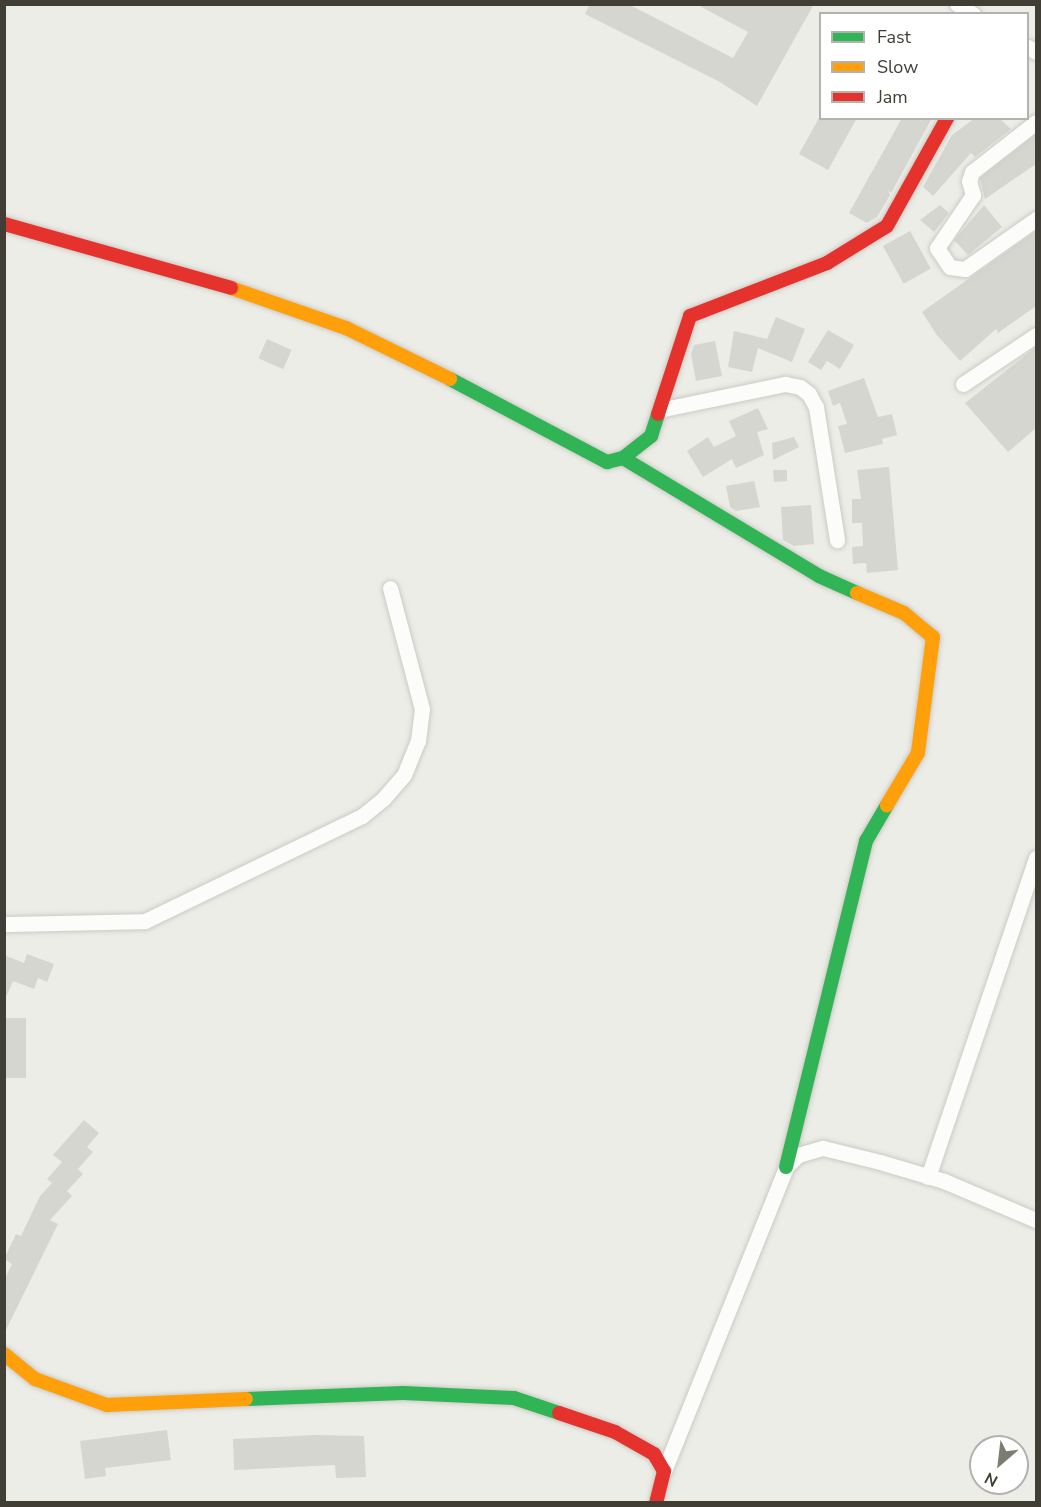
<!DOCTYPE html>
<style>
body{margin:0}
#map{position:relative;width:1041px;height:1507px;overflow:hidden;background:#edede7;font-family:"Nunito Sans",sans-serif}
div>[style]{position:absolute}
[style*='--x']{left:calc(var(--x)*1px);top:calc(var(--y)*1px);width:calc(var(--w)*1px);rotate:calc(var(--a)*1deg)}
.building>*{inset:0;background:#d6d6d0;transform-origin:0 0}
.roads{filter:drop-shadow(0 0 2px #cbcac5) drop-shadow(0 0 2px #cbcac5)}
.street>*{height:15px;margin:-7.5px;padding:0 7.5px;transform-origin:7.5px;border-radius:7.5px;background:#fcfcfb}
.fast>*{height:14px;margin:-7px;padding:0 7px;transform-origin:7px;border-radius:7px;background:#30b455}
.slow>*{height:14px;margin:-7px;padding:0 7px;transform-origin:7px;border-radius:7px;background:#ff9f0a}
.jam>*{height:14px;margin:-7px;padding:0 7px;transform-origin:7px;border-radius:7px;background:#e5322d}
span{translate:-50% -50%;white-space:nowrap;text-align:center;line-height:1.15;-webkit-text-stroke:4.5px #fff;paint-order:stroke}
.frame{position:absolute;inset:0;border:6px solid #413f35;pointer-events:none}
.legend{position:absolute;left:819px;top:12px;width:210px;height:108px;box-sizing:border-box;background:#fff;border:2px solid #b3b2ae;margin:0;padding:8px 10px;list-style:none;font-size:18px;color:#413f35}
.legend li{display:flex;align-items:center;gap:12px;height:30px}
.legend b{width:30px;border:2px solid #b3b2ae}
.north{position:absolute;left:969px;top:1435px;width:60px;height:60px;box-sizing:border-box;background:#fff;border:2px solid #b3b2ae;border-radius:50%;rotate:208deg;font-size:16px;font-weight:700;line-height:24px;text-align:center;color:#413f35}
.north::after{content:'';display:block;margin:auto;width:21px;height:27px;background:#7d7c73;clip-path:polygon(50% 0,100% 100%,50% 72%,0 100%)}
</style>
<div id="map">
<div class="building">
<div style="clip-path:polygon(590px 4px,628px 4px,733px 58px,748px 32px,696px 4px,814px 4px,757px 106px,720px 82px,585px 14px)"></div>
<div style="clip-path:polygon(819px 118px,857px 118px,828px 170px,799px 154px)"></div>
<div style="clip-path:polygon(902px 118px,932px 118px,891px 193px,888px 190px,890px 195px,877px 217px,867px 223px,849px 213px)"></div>
<div style="clip-path:polygon(975px 118px,999px 118px,1011px 129px,975px 157px,971px 153px,933px 196px,923px 187px,952px 135px)"></div>
<div style="clip-path:polygon(1036px 134px,1036px 164px,985px 199px,980px 178px)"></div>
<div style="clip-path:polygon(940px 205px,949px 213px,934px 232px,920px 220px)"></div>
<div style="clip-path:polygon(984px 205px,1002px 227px,968px 255px,954px 240px)"></div>
<div style="left:910px;top:231px;width:43px;height:31px;rotate:61deg"></div>
<div style="clip-path:polygon(1036px 231px,1036px 306px,998px 333px,996px 329px,960px 361px,936px 334px,922px 312px)"></div>
<div style="clip-path:polygon(776px 317px,805px 329px,792px 362px,758px 348px,752px 372px,728px 367px,734px 331px,767px 339px)"></div>
<div style="clip-path:polygon(828px 330px,854px 345px,840px 369px,827px 361px,821px 370px,808px 362px)"></div>
<div style="left:267px;top:339px;width:27px;height:21px;rotate:24deg"></div>
<div style="clip-path:polygon(715px 341px,722px 376px,696px 381px,691px 354px,694px 345px)"></div>
<div style="clip-path:polygon(1036px 347px,1036px 428px,1008px 452px,965px 403px)"></div>
<div style="clip-path:polygon(864px 378px,878px 417px,892px 414px,897px 435px,882px 439px,883px 444px,845px 453px,838px 426px,847px 424px,840px 403px,833px 406px,828px 391px)"></div>
<div style="clip-path:polygon(758px 408px,768px 429px,757px 432px,764px 455px,736px 468px,732px 459px,703px 477px,687px 451px,708px 437px,714px 447px,736px 436px,729px 421px)"></div>
<div style="clip-path:polygon(794px 437px,799px 447px,773px 460px,772px 443px)"></div>
<div style="clip-path:polygon(889px 467px,898px 570px,867px 573px,866px 563px,853px 564px,852px 547px,863px 546px,862px 523px,852px 523px,852px 499px,861px 499px,857px 470px)"></div>
<div style="clip-path:polygon(773px 470px,787px 470px,787px 481px,774px 482px)"></div>
<div style="clip-path:polygon(754px 481px,760px 507px,736px 511px,730px 507px,726px 486px)"></div>
<div style="clip-path:polygon(811px 505px,814px 544px,794px 546px,783px 540px,781px 507px)"></div>
<div style="clip-path:polygon(27px 954px,54px 964px,47px 982px,38px 978px,34px 989px,13px 981px,4px 1002px,4px 955px,24px 963px)"></div>
<div style="left:4px;top:1018px;width:22px;height:60px"></div>
<div style="clip-path:polygon(84px 1120px,99px 1133px,87px 1147px,93px 1152px,78px 1169px,83px 1174px,67px 1191px,72px 1196px,50px 1220px,58px 1224px,4px 1334px,4px 1280px,12px 1264px,4px 1259px,16px 1234px,21px 1236px,40px 1196px,52px 1183px,47px 1179px,62px 1162px,53px 1155px)"></div>
<div style="clip-path:polygon(167px 1430px,171px 1460px,105px 1468px,106px 1476px,85px 1479px,80px 1441px)"></div>
<div style="clip-path:polygon(317px 1435px,364px 1436px,366px 1477px,336px 1478px,335px 1465px,234px 1470px,233px 1439px)"></div>
</div>
<div class="roads">
<div class="street">
<div style="--x:957;--y:4;--w:19;--a:32"></div>
<div style="--x:1028;--y:47;--w:9;--a:32"></div>
<div style="--x:1036;--y:122;--w:81;--a:142"></div>
<div style="--x:972;--y:172;--w:9;--a:108"></div>
<div style="--x:969;--y:181;--w:15;--a:74"></div>
<div style="--x:973;--y:195;--w:64;--a:124.2"></div>
<div style="--x:937;--y:248;--w:23;--a:56"></div>
<div style="--x:950;--y:267;--w:15;--a:8"></div>
<div style="--x:965;--y:269;--w:87;--a:-35.2"></div>
<div style="--x:963;--y:384;--w:88;--a:-33.9"></div>
<div style="--x:659;--y:410;--w:129;--a:-11.7"></div>
<div style="--x:785;--y:384;--w:15;--a:11"></div>
<div style="--x:800;--y:387;--w:11;--a:38"></div>
<div style="--x:809;--y:394;--w:15;--a:62"></div>
<div style="--x:816;--y:407;--w:135;--a:81"></div>
<div style="--x:4;--y:924;--w:141;--a:-1.2"></div>
<div style="--x:145;--y:921;--w:241;--a:-25.8"></div>
<div style="--x:362;--y:816;--w:27;--a:-39"></div>
<div style="--x:383;--y:799;--w:32;--a:-49"></div>
<div style="--x:404;--y:775;--w:37;--a:-68"></div>
<div style="--x:418;--y:741;--w:32;--a:-83"></div>
<div style="--x:422;--y:709;--w:125;--a:-104.8"></div>
<div style="--x:928;--y:1177;--w:337;--a:-71.3"></div>
<div style="--x:664;--y:1471;--w:328;--a:-68.1"></div>
<div style="--x:786;--y:1167;--w:17;--a:-45"></div>
<div style="--x:798;--y:1155;--w:26;--a:-16"></div>
<div style="--x:823;--y:1148;--w:59;--a:13.8"></div>
<div style="--x:880;--y:1162;--w:67;--a:16.5"></div>
<div style="--x:944;--y:1181;--w:100;--a:23"></div>
</div>
<div class="fast">
<div style="--x:450;--y:379;--w:178;--a:27.9"></div>
<div style="--x:607;--y:462;--w:16;--a:-14"></div>
<div style="--x:623;--y:458;--w:36;--a:-38"></div>
<div style="--x:651;--y:436;--w:23;--a:-72"></div>
<div style="--x:623;--y:458;--w:229;--a:31"></div>
<div style="--x:819;--y:576;--w:42;--a:24.1"></div>
<div style="--x:786;--y:1167;--w:336;--a:-76.2"></div>
<div style="--x:866;--y:841;--w:42;--a:-59.7"></div>
<div style="--x:246;--y:1399;--w:157;--a:-2.2"></div>
<div style="--x:403;--y:1393;--w:111;--a:2.6"></div>
<div style="--x:514;--y:1398;--w:47;--a:18.4"></div>
</div>
<div class="slow">
<div style="--x:231;--y:288;--w:122;--a:19.2"></div>
<div style="--x:346;--y:328;--w:116;--a:26.1"></div>
<div style="--x:857;--y:593;--w:51;--a:23.1"></div>
<div style="--x:904;--y:613;--w:38;--a:40"></div>
<div style="--x:933;--y:637;--w:117;--a:97.4"></div>
<div style="--x:918;--y:753;--w:61;--a:120.8"></div>
<div style="--x:4;--y:1354;--w:40;--a:39"></div>
<div style="--x:35;--y:1379;--w:77;--a:19.9"></div>
<div style="--x:107;--y:1405;--w:139;--a:-2.5"></div>
</div>
<div class="jam">
<div style="--x:4;--y:224;--w:236;--a:15.7"></div>
<div style="--x:658;--y:414;--w:103;--a:-71.9"></div>
<div style="--x:690;--y:316;--w:147;--a:-21.1"></div>
<div style="--x:827;--y:263;--w:70;--a:-31.7"></div>
<div style="--x:887;--y:226;--w:124;--a:-60.9"></div>
<div style="--x:559;--y:1413;--w:59;--a:18.7"></div>
<div style="--x:615;--y:1432;--w:45;--a:29.4"></div>
<div style="--x:654;--y:1454;--w:20;--a:60"></div>
<div style="--x:664;--y:1471;--w:32;--a:104"></div>
</div>
</div>
<div class="frame"></div>
<ul class="legend">
<li><b style="height:8px;background:#30b455"></b>Fast</li>
<li><b style="height:8px;background:#ff9f0a"></b>Slow</li>
<li><b style="height:8px;background:#e5322d"></b>Jam</li>
</ul>
<div class="north">N</div>
</div>
